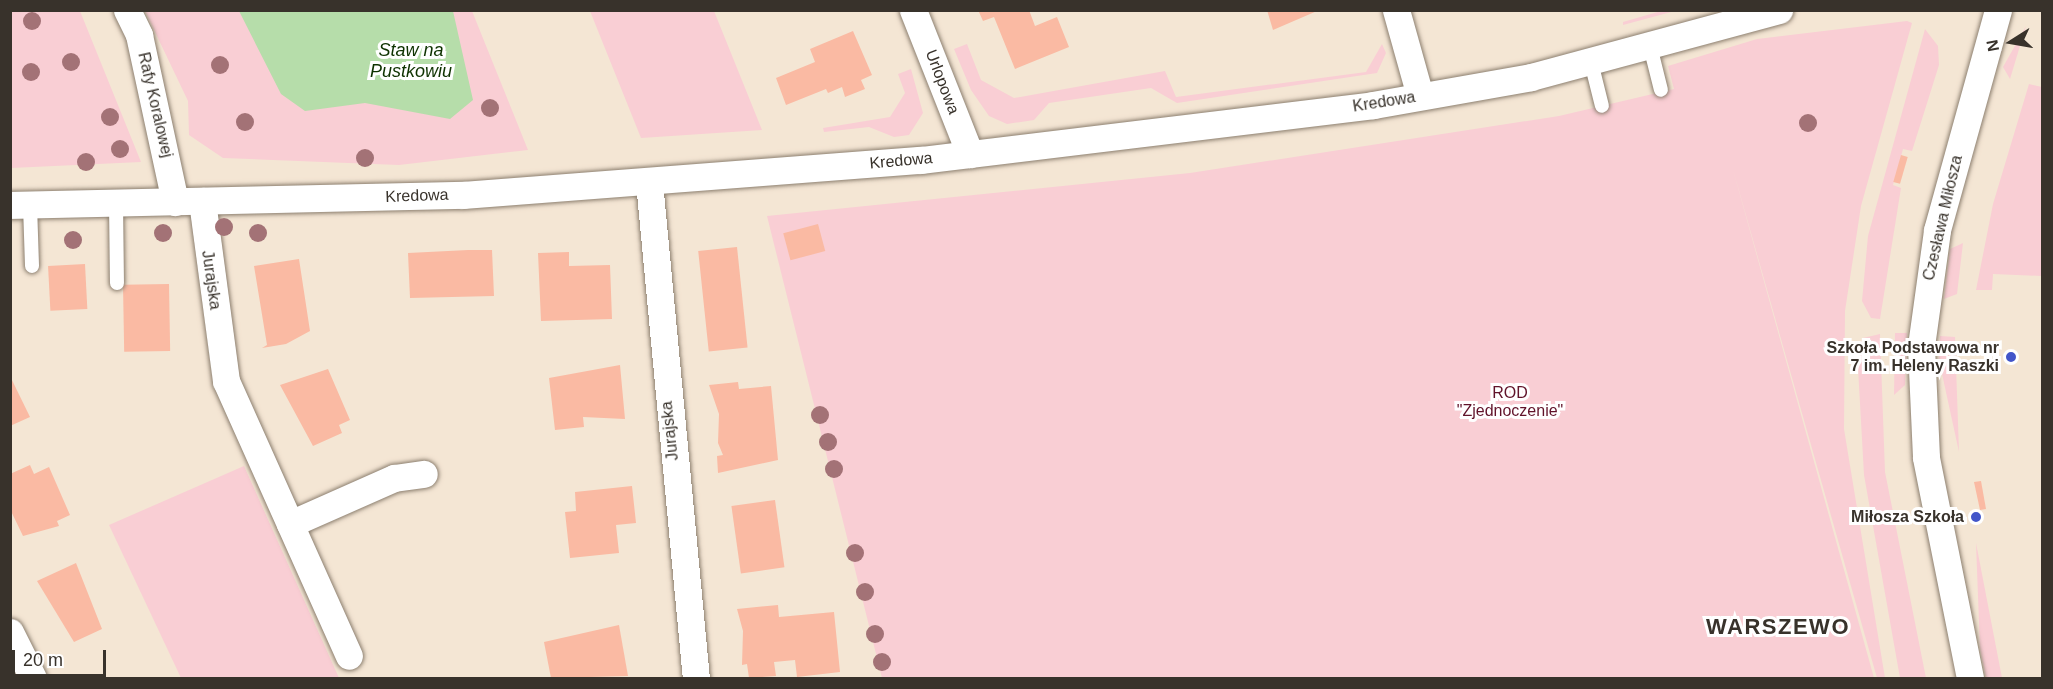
<!DOCTYPE html>
<meta charset="utf-8">
<style>
body{margin:0}
#map{position:relative;width:2053px;height:689px;overflow:hidden;background:#f4e6d4;font-family:Helvetica,sans-serif}
div>[style]{position:absolute}
[style*='--x']{left:calc(var(--x)*1px);top:calc(var(--y)*1px);width:calc(var(--w)*1px);rotate:calc(var(--a)*1deg)}
.green>*{inset:0;background:#f9ced4}
.water>*{inset:0;background:#b6ddaa}
.building>*{inset:0;background:#fabaa3;transform-origin:0 0}
.roads{filter:drop-shadow(0 0 2px #8c7f6f) drop-shadow(0 0 2px #8c7f6f)}
.service>*{height:14px;margin:-7px;padding:0 7px;transform-origin:7px;border-radius:7px;background:#fff}
.minor>*{height:27px;margin:-13.5px;padding:0 13.5px;transform-origin:13.5px;border-radius:13.5px;background:#fff}
.trees>*{width:18px;height:18px;margin:-9px;border-radius:50%;background:#a37276}
.dots>*{width:16px;height:16px;translate:-50% -50%;box-sizing:border-box;border:3px solid #fff;border-radius:50%}
span{translate:-50% -50%;white-space:nowrap;text-align:center;line-height:1.15;-webkit-text-stroke:6px #fff;paint-order:stroke}
.street-label{font-size:16px;color:#38322b}
.poi-label{font-size:16px;color:#38322b;font-weight:700}
.right{translate:-100% -50%;text-align:right}
.park-label{font-size:16px;color:#61132a}
.water-label{font-size:18px;color:#0e3200;font-style:italic}
.district-label{font-size:22px;color:#38322b;font-weight:700;letter-spacing:1.5px}
.frame{position:absolute;inset:0;border:12px solid #38322b;pointer-events:none}
.north{position:absolute;left:1981px;top:12px;width:60px;height:60px;-webkit-text-stroke:4px #fff;paint-order:stroke;rotate:259deg;font-size:16px;font-weight:700;line-height:24px;text-align:center;color:#38322b}
.north::after{content:'';display:block;margin:auto;width:21px;height:27px;background:#38322b;clip-path:polygon(50% 0,100% 100%,50% 72%,0 100%)}
.scale{position:absolute;left:12px;top:650px;width:94px;height:27px;box-sizing:border-box;border:3px solid #38322b;border-top:0;padding-left:8px;font-size:18px;line-height:21px;white-space:nowrap;color:#38322b;-webkit-text-stroke:4px #fff;paint-order:stroke}
</style>
<div id="map">
<div class="green">
<div style="clip-path:polygon(10px 11px,80px 11px,141px 162px,11px 168px)"></div>
<div style="clip-path:polygon(145px 11px,472px 11px,528px 150px,399px 165px,223px 158px,189px 135px,188px 101px)"></div>
<div style="clip-path:polygon(590px 11px,714px 11px,762px 130px,641px 138px)"></div>
<div style="clip-path:polygon(1661px 11px,1675px 11px,1623px 25px,1623px 22px)"></div>
<div style="clip-path:polygon(1907px 21px,1912px 23px,1861px 206px,1845px 311px,1844px 429px,1885px 678px,1877px 678px,1732px 166px,1874px 678px,882px 678px,767px 216px,1190px 173px,1559px 116px,1674px 89px,1668px 66px,1757px 39px)"></div>
<div style="clip-path:polygon(2026px 26px,2010px 79px,2003px 67px)"></div>
<div style="clip-path:polygon(1925px 29px,1938px 46px,1939px 65px,1912px 151px,1903px 149px,1893px 185px,1901px 188px,1880px 319px,1871px 318px,1862px 301px,1868px 236px)"></div>
<div style="clip-path:polygon(967px 44px,981px 80px,1014px 98px,1165px 71px,1176px 97px,1366px 72px,1382px 44px,1386px 53px,1377px 73px,1177px 103px,1151px 88px,1049px 103px,1034px 120px,1007px 124px,989px 116px,971px 90px,954px 49px)"></div>
<div style="clip-path:polygon(911px 69px,923px 113px,909px 135px,894px 137px,869px 127px,824px 132px,823px 128px,890px 117px,905px 93px,898px 74px)"></div>
<div style="clip-path:polygon(2029px 84px,2042px 87px,2042px 276px,1993px 274px,1992px 290px,1976px 290px,1993px 204px)"></div>
<div style="clip-path:polygon(1963px 243px,1957px 294px,1944px 299px,1950px 249px)"></div>
<div style="clip-path:polygon(1895px 333px,1907px 333px,1905px 385px,1894px 395px)"></div>
<div style="clip-path:polygon(1880px 334px,1885px 472px,1926px 678px,1900px 678px,1864px 475px,1857px 350px,1863px 338px)"></div>
<div style="clip-path:polygon(1940px 336px,1955px 337px,1959px 452px,1939px 360px)"></div>
<div style="clip-path:polygon(244px 466px,339px 678px,181px 678px,109px 525px)"></div>
<div style="clip-path:polygon(1976px 543px,2002px 678px,1986px 678px,1980px 649px)"></div>
</div>
<div class="water">
<div style="clip-path:polygon(239px 11px,453px 11px,473px 100px,450px 119px,365px 103px,305px 111px,281px 94px)"></div>
</div>
<div class="building">
<div style="clip-path:polygon(978px 10px,1029px 10px,1035px 26px,1057px 17px,1069px 47px,1015px 69px,994px 17px,983px 21px)"></div>
<div style="clip-path:polygon(1267px 10px,1317px 10px,1317px 11px,1273px 30px)"></div>
<div style="clip-path:polygon(853px 31px,872px 75px,861px 80px,865px 89px,845px 97px,842px 87px,828px 93px,826px 89px,786px 105px,776px 78px,815px 62px,810px 49px)"></div>
<div style="left:1901px;top:155px;width:7px;height:28px;rotate:16deg"></div>
<div style="left:818px;top:224px;width:28px;height:36px;rotate:75deg"></div>
<div style="left:737px;top:247px;width:101px;height:39px;rotate:84deg"></div>
<div style="clip-path:polygon(468px 250px,492px 250px,494px 296px,410px 298px,408px 253px)"></div>
<div style="clip-path:polygon(569px 252px,569px 266px,610px 265px,612px 319px,541px 321px,538px 253px)"></div>
<div style="clip-path:polygon(299px 259px,310px 331px,286px 344px,262px 348px,267px 345px,254px 266px)"></div>
<div style="left:85px;top:264px;width:45px;height:37px;rotate:87deg"></div>
<div style="left:169px;top:284px;width:67px;height:46px;rotate:89deg"></div>
<div style="clip-path:polygon(620px 365px,625px 419px,583px 417px,584px 427px,555px 430px,549px 378px)"></div>
<div style="clip-path:polygon(328px 369px,350px 420px,339px 425px,342px 433px,313px 446px,280px 385px)"></div>
<div style="clip-path:polygon(10px 376px,30px 417px,10px 426px)"></div>
<div style="clip-path:polygon(738px 382px,739px 389px,771px 386px,778px 460px,718px 473px,717px 456px,723px 455px,718px 443px,719px 414px,709px 385px)"></div>
<div style="clip-path:polygon(30px 465px,34px 474px,49px 467px,70px 515px,57px 521px,59px 526px,23px 536px,10px 509px,10px 474px)"></div>
<div style="clip-path:polygon(1981px 481px,1986px 509px,1980px 510px,1974px 482px)"></div>
<div style="clip-path:polygon(632px 486px,636px 523px,616px 525px,619px 553px,570px 558px,565px 512px,576px 511px,575px 492px)"></div>
<div style="left:775px;top:500px;width:68px;height:44px;rotate:82deg"></div>
<div style="clip-path:polygon(76px 563px,102px 629px,74px 642px,37px 581px)"></div>
<div style="clip-path:polygon(778px 605px,779px 617px,834px 612px,840px 672px,797px 677px,795px 660px,774px 662px,776px 676px,749px 678px,747px 664px,742px 665px,743px 631px,737px 609px)"></div>
<div style="clip-path:polygon(619px 625px,628px 676px,551px 678px,544px 642px)"></div>
</div>
<div class="roads">
<div class="service">
<div style="--x:1650;--y:46;--w:45;--a:76"></div>
<div style="--x:1591;--y:62;--w:45;--a:76"></div>
<div style="--x:116;--y:203;--w:80;--a:89.3"></div>
<div style="--x:30;--y:205;--w:61;--a:88.1"></div>
</div>
<div class="minor">
<div style="--x:127;--y:10;--w:28;--a:64"></div>
<div style="--x:139;--y:35;--w:171;--a:77.8"></div>
<div style="--x:913;--y:10;--w:155;--a:68.4"></div>
<div style="--x:1396;--y:10;--w:89;--a:74.4"></div>
<div style="--x:649;--y:182;--w:498;--a:84.6"></div>
<div style="--x:202;--y:201;--w:182;--a:82.4"></div>
<div style="--x:226;--y:381;--w:301;--a:65.9"></div>
<div style="--x:10;--y:205;--w:453;--a:-1.3"></div>
<div style="--x:463;--y:195;--w:459;--a:-4.4"></div>
<div style="--x:921;--y:160;--w:455;--a:-6.9"></div>
<div style="--x:1373;--y:105;--w:160;--a:-10"></div>
<div style="--x:1531;--y:77;--w:257;--a:-15.1"></div>
<div style="--x:290;--y:524;--w:114;--a:-23.9"></div>
<div style="--x:394;--y:478;--w:30;--a:-8"></div>
<div style="--x:10;--y:632;--w:51;--a:63.4"></div>
<div style="--x:1970;--y:678;--w:225;--a:-101.3"></div>
<div style="--x:1926;--y:457;--w:111;--a:-92.6"></div>
<div style="--x:1921;--y:346;--w:117;--a:-82.1"></div>
<div style="--x:1937;--y:230;--w:228;--a:-74.5"></div>
</div>
</div>
<div class="trees">
<div style="left:32px;top:21px"></div>
<div style="left:71px;top:62px"></div>
<div style="left:220px;top:65px"></div>
<div style="left:31px;top:72px"></div>
<div style="left:490px;top:108px"></div>
<div style="left:110px;top:117px"></div>
<div style="left:245px;top:122px"></div>
<div style="left:1808px;top:123px"></div>
<div style="left:120px;top:149px"></div>
<div style="left:365px;top:158px"></div>
<div style="left:86px;top:162px"></div>
<div style="left:224px;top:227px"></div>
<div style="left:163px;top:233px"></div>
<div style="left:258px;top:233px"></div>
<div style="left:73px;top:240px"></div>
<div style="left:820px;top:415px"></div>
<div style="left:828px;top:442px"></div>
<div style="left:834px;top:469px"></div>
<div style="left:855px;top:553px"></div>
<div style="left:865px;top:592px"></div>
<div style="left:875px;top:634px"></div>
<div style="left:882px;top:662px"></div>
</div>
<div class="dots">
<div style="left:2011px;top:357px;background:#4255c9"></div>
<div style="left:1976px;top:517px;background:#4255c9"></div>
</div>
<div class="street-label">
<span style="left:942px;top:82px;rotate:69deg">Urlopowa</span>
<span style="left:1384px;top:102px;rotate:-9deg">Kredowa</span>
<span style="left:155px;top:105px;rotate:77deg">Rafy Koralowej</span>
<span style="left:901px;top:161px;rotate:-5deg">Kredowa</span>
<span style="left:417px;top:196px;rotate:-2deg">Kredowa</span>
<span style="left:1943px;top:218px;rotate:-77deg">Czesława Miłosza</span>
<span style="left:211px;top:280px;rotate:82deg">Jurajska</span>
<span style="left:670px;top:431px;rotate:-96deg">Jurajska</span>
</div>
<div class="poi-label">
<span class="right" style="left:1999px;top:357px">Szkoła Podstawowa nr<br>7 im. Heleny Raszki</span>
<span class="right" style="left:1964px;top:517px">Miłosza Szkoła</span>
</div>
<div class="park-label">
<span style="left:1510px;top:402px">ROD<br>"Zjednoczenie"</span>
</div>
<div class="water-label">
<span style="left:411px;top:61px">Staw na<br>Pustkowiu</span>
</div>
<div class="district-label">
<span style="left:1778px;top:627px">WARSZEWO</span>
</div>
<div class="frame"></div>
<div class="north">N</div>
<div class="scale">20 m</div>
</div>
